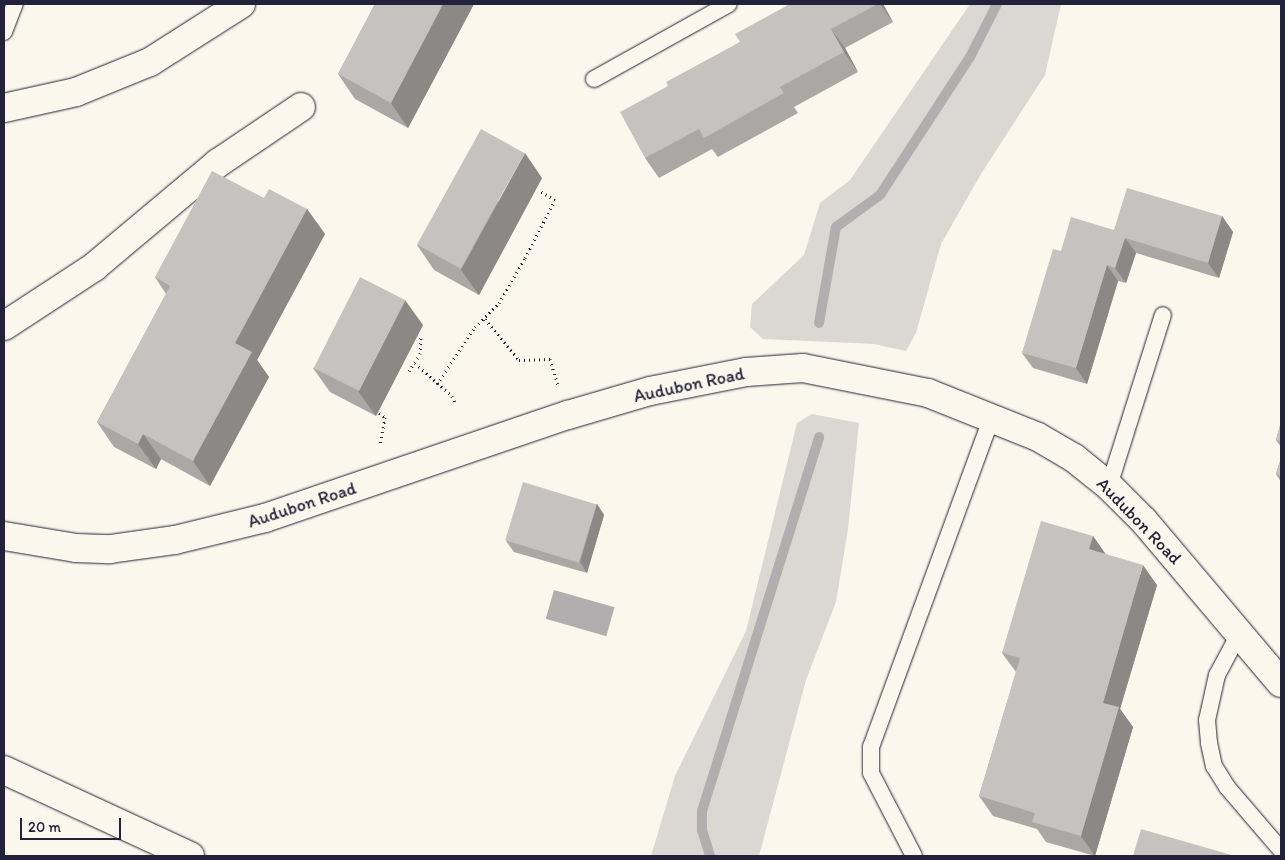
<!DOCTYPE html>
<style>
body{margin:0}
#map{position:relative;width:1285px;height:860px;overflow:hidden;background:#fbf7ec;font-family:Itim,sans-serif}
div>[style]{position:absolute}
[style*='--x']{left:calc(var(--x)*1px);top:calc(var(--y)*1px);width:calc(var(--w)*1px);rotate:calc(var(--a)*1deg)}
.green>*{inset:0;background:#dbd8d3}
.water>*{inset:0;background:#b1aeb0;transform-origin:0 0}
.stream>*{height:10px;margin:-5px;padding:0 5px;transform-origin:5px;border-radius:5px;background:#b1aeb0}
.path>*{height:3px;margin-top:-1.5px;transform-origin:0;background:repeating-linear-gradient(90deg,#22223b 0 1px,transparent 0 5px)}
.roads{filter:drop-shadow(0 0 1px #22223b) drop-shadow(0 0 1px #22223b)}
.lane>*{height:16px;margin:-8px;padding:0 8px;transform-origin:8px;border-radius:8px;background:#fbf7ec}
.street>*{height:28px;margin:-14px;padding:0 14px;transform-origin:14px;border-radius:14px;background:#fbf7ec}
.highway>*{height:28px;margin:-14px;padding:0 14px;transform-origin:14px;border-radius:14px;background:#fbf7ec}
.wall>*{inset:0;background:#aaa7a5}
.shaded-wall>*{inset:0;background:#8b8886}
.building>*{inset:0;background:#c6c2c0;transform-origin:0 0}
span{translate:-50% -50%;white-space:nowrap;text-align:center;line-height:1.15;-webkit-text-stroke:4px #fbf7ec;paint-order:stroke}
.street-label{font-size:18px;color:#22223b}
.frame{position:absolute;inset:0;border:5px solid #22223b;pointer-events:none}
.scale{position:absolute;left:20px;top:818px;width:101px;height:22px;box-sizing:border-box;border:2px solid #22223b;border-top:0;padding-left:6px;font-size:15px;line-height:18px;white-space:nowrap;color:#22223b;-webkit-text-stroke:4px #fbf7ec;paint-order:stroke}
</style>
<div id="map">
<div class="green">
<div style="clip-path:polygon(970px 4px,1061px 4px,1045px 75px,981px 174px,941px 244px,916px 333px,906px 351px,874px 344px,763px 339px,750px 327px,752px 304px,804px 255px,820px 203px,850px 180px)"></div>
<div style="clip-path:polygon(812px 414px,859px 423px,848px 529px,836px 602px,806px 680px,759px 856px,651px 856px,675px 776px,746px 631px,797px 423px)"></div>
</div>
<div class="water">
<div style="left:554px;top:590px;width:63px;height:30px;rotate:16deg"></div>
</div>
<div class="stream">
<div style="--x:819;--y:323;--w:97;--a:-80"></div>
<div style="--x:836;--y:227;--w:54;--a:-36"></div>
<div style="--x:880;--y:195;--w:165;--a:-56.9"></div>
<div style="--x:970;--y:57;--w:59;--a:-63"></div>
<div style="--x:710;--y:856;--w:27;--a:-107"></div>
<div style="--x:702;--y:830;--w:19;--a:-90"></div>
<div style="--x:702;--y:811;--w:392;--a:-72.6"></div>
</div>
<div class="path">
<div style="--x:485;--y:319;--w:53;--a:50.3"></div>
<div style="--x:519;--y:360;--w:31;--a:-2"></div>
<div style="--x:550;--y:359;--w:27;--a:73"></div>
<div style="--x:415;--y:363;--w:50;--a:41.7"></div>
<div style="--x:452;--y:396;--w:8;--a:67"></div>
<div style="--x:409;--y:371;--w:20;--a:-57"></div>
<div style="--x:420;--y:354;--w:17;--a:-87"></div>
<div style="--x:437;--y:384;--w:69;--a:-56.3"></div>
<div style="--x:475;--y:327;--w:34;--a:-45"></div>
<div style="--x:499;--y:303;--w:52;--a:-60"></div>
<div style="--x:525;--y:258;--w:65;--a:-62.7"></div>
<div style="--x:555;--y:200;--w:17;--a:-149"></div>
<div style="--x:379;--y:413;--w:7;--a:34"></div>
<div style="--x:385;--y:417;--w:28;--a:100"></div>
</div>
<div class="roads">
<div class="lane">
<div style="--x:4;--y:32;--w:30;--a:-69"></div>
<div style="--x:594;--y:79;--w:154;--a:-29.1"></div>
<div style="--x:1109;--y:486;--w:179;--a:-72.5"></div>
<div style="--x:1239;--y:634;--w:47;--a:118.2"></div>
<div style="--x:1217;--y:675;--w:46;--a:102.5"></div>
<div style="--x:1207;--y:720;--w:23;--a:85"></div>
<div style="--x:1209;--y:743;--w:24;--a:78"></div>
<div style="--x:1214;--y:766;--w:25;--a:58"></div>
<div style="--x:1227;--y:787;--w:83;--a:49.4"></div>
<div style="--x:914;--y:856;--w:93;--a:-117.4"></div>
<div style="--x:871;--y:773;--w:26;--a:-90"></div>
<div style="--x:871;--y:747;--w:352;--a:-69.9"></div>
</div>
<div class="street">
<div style="--x:4;--y:108;--w:74;--a:-12.5"></div>
<div style="--x:76;--y:92;--w:80;--a:-22.1"></div>
<div style="--x:150;--y:62;--w:108;--a:-32.5"></div>
<div style="--x:4;--y:326;--w:108;--a:-33.2"></div>
<div style="--x:94;--y:267;--w:162;--a:-40"></div>
<div style="--x:218;--y:163;--w:100;--a:-34"></div>
<div style="--x:4;--y:536;--w:73;--a:9.5"></div>
<div style="--x:76;--y:548;--w:34;--a:2"></div>
<div style="--x:110;--y:549;--w:66;--a:-7.9"></div>
<div style="--x:175;--y:540;--w:93;--a:-13.7"></div>
<div style="--x:265;--y:518;--w:320;--a:-18.8"></div>
<div style="--x:568;--y:415;--w:85;--a:-16.3"></div>
<div style="--x:650;--y:391;--w:98;--a:-11.2"></div>
<div style="--x:746;--y:372;--w:57;--a:-4"></div>
<div style="--x:803;--y:368;--w:127;--a:11.3"></div>
<div style="--x:928;--y:393;--w:118;--a:21.8"></div>
<div style="--x:1038;--y:437;--w:42;--a:30.3"></div>
<div style="--x:1074;--y:458;--w:45;--a:38.7"></div>
<div style="--x:1109;--y:486;--w:49;--a:45"></div>
<div style="--x:1144;--y:521;--w:212;--a:49.8"></div>
</div>
<div class="highway">
<div style="--x:4;--y:770;--w:205;--a:24.8"></div>
</div>
</div>
<div class="wall">
<div style="clip-path:polygon(375px 4px,474px 4px,408px 128px,355px 99px,338px 74px)"></div>
<div style="clip-path:polygon(790px 4px,883px 4px,893px 22px,845px 48px,858px 72px,794px 107px,798px 113px,718px 157px,712px 149px,659px 178px,645px 158px,668px 86px,740px 42px)"></div>
<div style="clip-path:polygon(542px 178px,479px 295px,434px 270px,417px 245px)"></div>
<div style="clip-path:polygon(307px 209px,325px 234px,257px 360px,269px 377px,210px 486px,161px 459px,156px 469px,114px 447px,97px 422px,166px 294px,155px 277px)"></div>
<div style="clip-path:polygon(1222px 216px,1233px 232px,1219px 278px,1136px 253px,1126px 283px,1118px 281px,1087px 384px,1033px 368px,1022px 353px,1061px 251px,1114px 230px)"></div>
<div style="clip-path:polygon(423px 325px,376px 416px,330px 392px,313px 368px)"></div>
<div style="clip-path:polygon(1281px 422px,1281px 447px,1276px 440px)"></div>
<div style="clip-path:polygon(1281px 458px,1281px 482px,1276px 474px)"></div>
<div style="clip-path:polygon(597px 504px,604px 515px,587px 573px,514px 552px,506px 541px)"></div>
<div style="clip-path:polygon(1093px 536px,1105px 554px,1157px 585px,1120px 709px,1133px 727px,1095px 856px,1046px 842px,1037px 829px,993px 816px,979px 796px,1016px 672px,1002px 653px)"></div>
</div>
<div class="shaded-wall">
<div style="clip-path:polygon(443px 4px,474px 4px,408px 128px,391px 103px)"></div>
<div style="clip-path:polygon(880px 4px,883px 4px,893px 22px)"></div>
<div style="clip-path:polygon(831px 29px,845px 48px,858px 72px,844px 52px)"></div>
<div style="clip-path:polygon(525px 153px,542px 178px,479px 295px,461px 270px)"></div>
<div style="clip-path:polygon(307px 209px,325px 234px,257px 360px,269px 377px,210px 486px,193px 461px,235px 343px)"></div>
<div style="clip-path:polygon(1222px 216px,1233px 232px,1219px 278px,1208px 263px)"></div>
<div style="clip-path:polygon(1125px 238px,1136px 253px,1126px 283px,1115px 268px)"></div>
<div style="clip-path:polygon(1107px 265px,1118px 281px,1087px 384px,1076px 368px)"></div>
<div style="clip-path:polygon(405px 300px,423px 325px,376px 416px,358px 391px)"></div>
<div style="clip-path:polygon(143px 434px,161px 459px,156px 469px,138px 444px)"></div>
<div style="clip-path:polygon(597px 504px,604px 515px,587px 573px,580px 562px)"></div>
<div style="clip-path:polygon(1093px 536px,1107px 556px,1089px 549px)"></div>
<div style="clip-path:polygon(1143px 565px,1157px 585px,1120px 709px,1133px 727px,1095px 856px,1081px 836px,1103px 703px)"></div>
</div>
<div class="building">
<div style="clip-path:polygon(375px 4px,443px 4px,391px 103px,338px 74px)"></div>
<div style="clip-path:polygon(790px 4px,878px 4px,831px 29px,844px 52px,780px 87px,784px 93px,704px 138px,699px 129px,645px 158px,620px 112px,668px 86px,666px 82px,740px 42px,735px 34px)"></div>
<div style="left:481px;top:129px;width:50px;height:132px;rotate:29deg"></div>
<div style="clip-path:polygon(212px 171px,264px 198px,269px 189px,307px 209px,235px 343px,252px 352px,193px 461px,143px 434px,138px 444px,97px 422px,170px 286px,155px 277px)"></div>
<div style="clip-path:polygon(1127px 188px,1222px 216px,1208px 263px,1125px 238px,1115px 268px,1107px 265px,1076px 368px,1022px 353px,1053px 249px,1061px 251px,1071px 217px,1114px 230px)"></div>
<div style="left:360px;top:277px;width:51px;height:102px;rotate:27deg"></div>
<div style="clip-path:polygon(1281px 422px,1281px 441px,1276px 440px)"></div>
<div style="clip-path:polygon(1281px 458px,1281px 476px,1276px 474px)"></div>
<div style="left:523px;top:482px;width:77px;height:61px;rotate:17deg"></div>
<div style="clip-path:polygon(1041px 521px,1093px 536px,1089px 549px,1143px 565px,1103px 703px,1119px 707px,1081px 836px,1032px 822px,1035px 813px,979px 796px,1020px 658px,1002px 653px)"></div>
<div style="clip-path:polygon(1141px 829px,1235px 856px,1133px 856px)"></div>
</div>
<div class="street-label">
<span style="left:689px;top:385px;rotate:-12deg">Audubon Road</span>
<span style="left:302px;top:505px;rotate:-18deg">Audubon Road</span>
<span style="left:1139px;top:521px;rotate:46deg">Audubon Road</span>
</div>
<div class="frame"></div>
<div class="scale">20 m</div>
</div>
